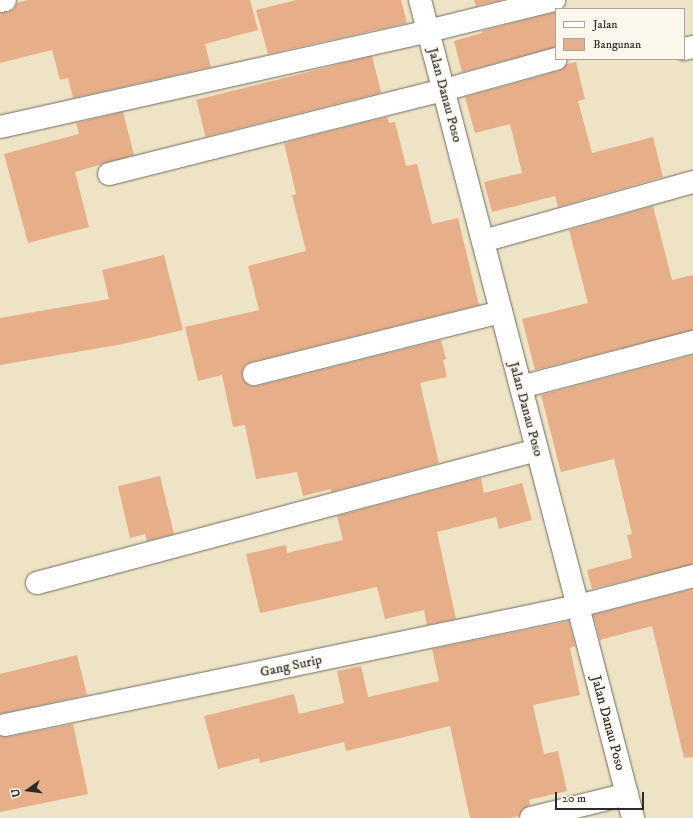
<!DOCTYPE html>
<style>
body{margin:0}
#map{position:relative;width:693px;height:818px;overflow:hidden;background:#eee3c5;font-family:"IM FELL DW Pica",serif}
div>[style]{position:absolute}
[style*='--x']{left:calc(var(--x)*1px);top:calc(var(--y)*1px);width:calc(var(--w)*1px);rotate:calc(var(--a)*1deg)}
.building>*{inset:0;background:#e7af89;transform-origin:0 0}
.roads{filter:drop-shadow(0 0 1px #6f6b61) drop-shadow(0 0 1px #6f6b61)}
.minor>*{height:22px;margin:-11px;padding:0 11px;transform-origin:11px;border-radius:11px;background:#fff}
span{translate:-50% -50%;white-space:nowrap;text-align:center;line-height:1.15;-webkit-text-stroke:3.5px #fbf7ec;paint-order:stroke}
.street-label{font-size:14px;color:#2b2b2b}
.legend{position:absolute;left:555px;top:8px;width:130px;height:52px;box-sizing:border-box;background:#fbf7ec;border:1px solid #a8a59f;margin:0;padding:5px 7px;list-style:none;font-size:12px;color:#2b2b2b}
.legend li{display:flex;align-items:center;gap:8px;height:20px}
.legend b{width:20px;border:1px solid #a8a59f}
.north{position:absolute;left:8px;top:770px;width:40px;height:40px;-webkit-text-stroke:3px #fbf7ec;paint-order:stroke;rotate:256deg;font-size:11px;font-weight:700;line-height:16px;text-align:center;color:#2b2b2b}
.north::after{content:'';display:block;margin:auto;width:14px;height:18px;background:#2b2b2b;clip-path:polygon(50% 0,100% 100%,50% 72%,0 100%)}
.scale{position:absolute;left:555px;top:792px;width:89px;height:18px;box-sizing:border-box;border:2px solid #2b2b2b;border-top:0;padding-left:5px;font-size:12px;line-height:14px;white-space:nowrap;color:#2b2b2b;-webkit-text-stroke:3px #fbf7ec;paint-order:stroke}
</style>
<div id="map">
<div class="building">
<div style="clip-path:polygon(27px 0,250px 0,258px 30px,205px 44px,211px 67px,73px 98px,68px 78px,60px 80px,52px 50px,0 63px,0 13px,8px 12px,14px 9px,17px 3px)"></div>
<div style="clip-path:polygon(297px 0,401px 0,407px 23px,268px 54px,256px 10px)"></div>
<div style="clip-path:polygon(474px 0,502px 0,476px 6px)"></div>
<div style="clip-path:polygon(556px 12px,556px 47px,462px 72px,454px 41px,482px 33px,482px 31px)"></div>
<div style="left:372px;top:56px;width:38px;height:181px;rotate:76deg"></div>
<div style="clip-path:polygon(576px 62px,585px 99px,578px 101px,592px 153px,653px 137px,663px 177px,558px 207px,555px 196px,492px 212px,484px 182px,522px 173px,510px 124px,475px 133px,465px 97px,559px 71px,567px 64px)"></div>
<div style="clip-path:polygon(123px 112px,134px 155px,75px 172px,89px 227px,28px 243px,4px 154px,79px 134px,76px 123px)"></div>
<div style="clip-path:polygon(387px 117px,389px 123px,395px 122px,406px 166px,417px 164px,432px 224px,458px 218px,479px 305px,251px 362px,245px 365px,242px 371px,242px 377px,245px 382px,250px 386px,257px 386px,441px 340px,446px 359px,443px 360px,447px 377px,420px 383px,439px 463px,331px 492px,331px 489px,303px 496px,297px 472px,256px 479px,245px 425px,233px 427px,222px 375px,198px 381px,185px 327px,259px 310px,248px 266px,306px 251px,292px 195px,296px 194px,284px 143px)"></div>
<div style="clip-path:polygon(653px 206px,672px 280px,693px 275px,693px 330px,535px 370px,522px 319px,588px 303px,569px 230px)"></div>
<div style="clip-path:polygon(164px 255px,183px 330px,123px 344px,0 365px,0 318px,109px 299px,102px 270px)"></div>
<div style="clip-path:polygon(693px 355px,693px 564px,592px 589px,587px 570px,632px 558px,627px 535px,632px 534px,614px 459px,561px 472px,541px 395px)"></div>
<div style="clip-path:polygon(160px 476px,174px 534px,147px 541px,145px 534px,130px 538px,118px 486px)"></div>
<div style="clip-path:polygon(481px 478px,484px 493px,522px 483px,532px 520px,499px 529px,496px 517px,437px 532px,456px 619px,427px 625px,424px 610px,385px 619px,377px 587px,260px 613px,246px 554px,286px 545px,287px 553px,343px 540px,337px 516px)"></div>
<div style="clip-path:polygon(693px 589px,693px 757px,684px 758px,652px 626px,600px 640px,593px 615px)"></div>
<div style="clip-path:polygon(569px 621px,575px 646px,570px 648px,580px 695px,533px 705px,544px 754px,558px 751px,567px 791px,529px 800px,530px 805px,523px 809px,519px 816px,510px 818px,470px 818px,450px 726px,346px 751px,344px 742px,260px 763px,259px 758px,218px 769px,204px 716px,294px 694px,299px 714px,344px 703px,337px 671px,361px 666px,368px 697px,439px 681px,432px 649px)"></div>
<div style="clip-path:polygon(77px 655px,87px 695px,0 714px,0 674px)"></div>
<div style="clip-path:polygon(73px 724px,88px 794px,0 812px,0 736px,8px 737px)"></div>
</div>
<div class="roads">
<div class="minor">
<div style="--x:420;--y:0;--w:845;--a:75.4"></div>
<div style="--x:0;--y:1;--w:5;--a:-11"></div>
<div style="--x:684;--y:49;--w:9;--a:-13"></div>
<div style="--x:0;--y:127;--w:439;--a:-12.6"></div>
<div style="--x:428;--y:31;--w:130;--a:-13.8"></div>
<div style="--x:109;--y:174;--w:345;--a:-14.1"></div>
<div style="--x:444;--y:90;--w:116;--a:-15.5"></div>
<div style="--x:483;--y:241;--w:218;--a:-15.7"></div>
<div style="--x:254;--y:374;--w:255;--a:-14.1"></div>
<div style="--x:521;--y:387;--w:178;--a:-14.7"></div>
<div style="--x:37;--y:583;--w:517;--a:-14.9"></div>
<div style="--x:5;--y:725;--w:585;--a:-11.73"></div>
<div style="--x:578;--y:606;--w:119;--a:-14.6"></div>
<div style="--x:531;--y:818;--w:99;--a:-14"></div>
</div>
</div>
<div class="street-label">
<span style="left:445px;top:95px;rotate:75deg">Jalan Danau Poso</span>
<span style="left:526px;top:409px;rotate:75deg">Jalan Danau Poso</span>
<span style="left:291px;top:666px;rotate:-12deg">Gang Surip</span>
<span style="left:608px;top:723px;rotate:75deg">Jalan Danau Poso</span>
</div>
<ul class="legend">
<li><b style="height:5px;background:#fff"></b>Jalan</li>
<li><b style="height:11px;background:#e7af89"></b>Bangunan</li>
</ul>
<div class="north">U</div>
<div class="scale">20 m</div>
</div>
